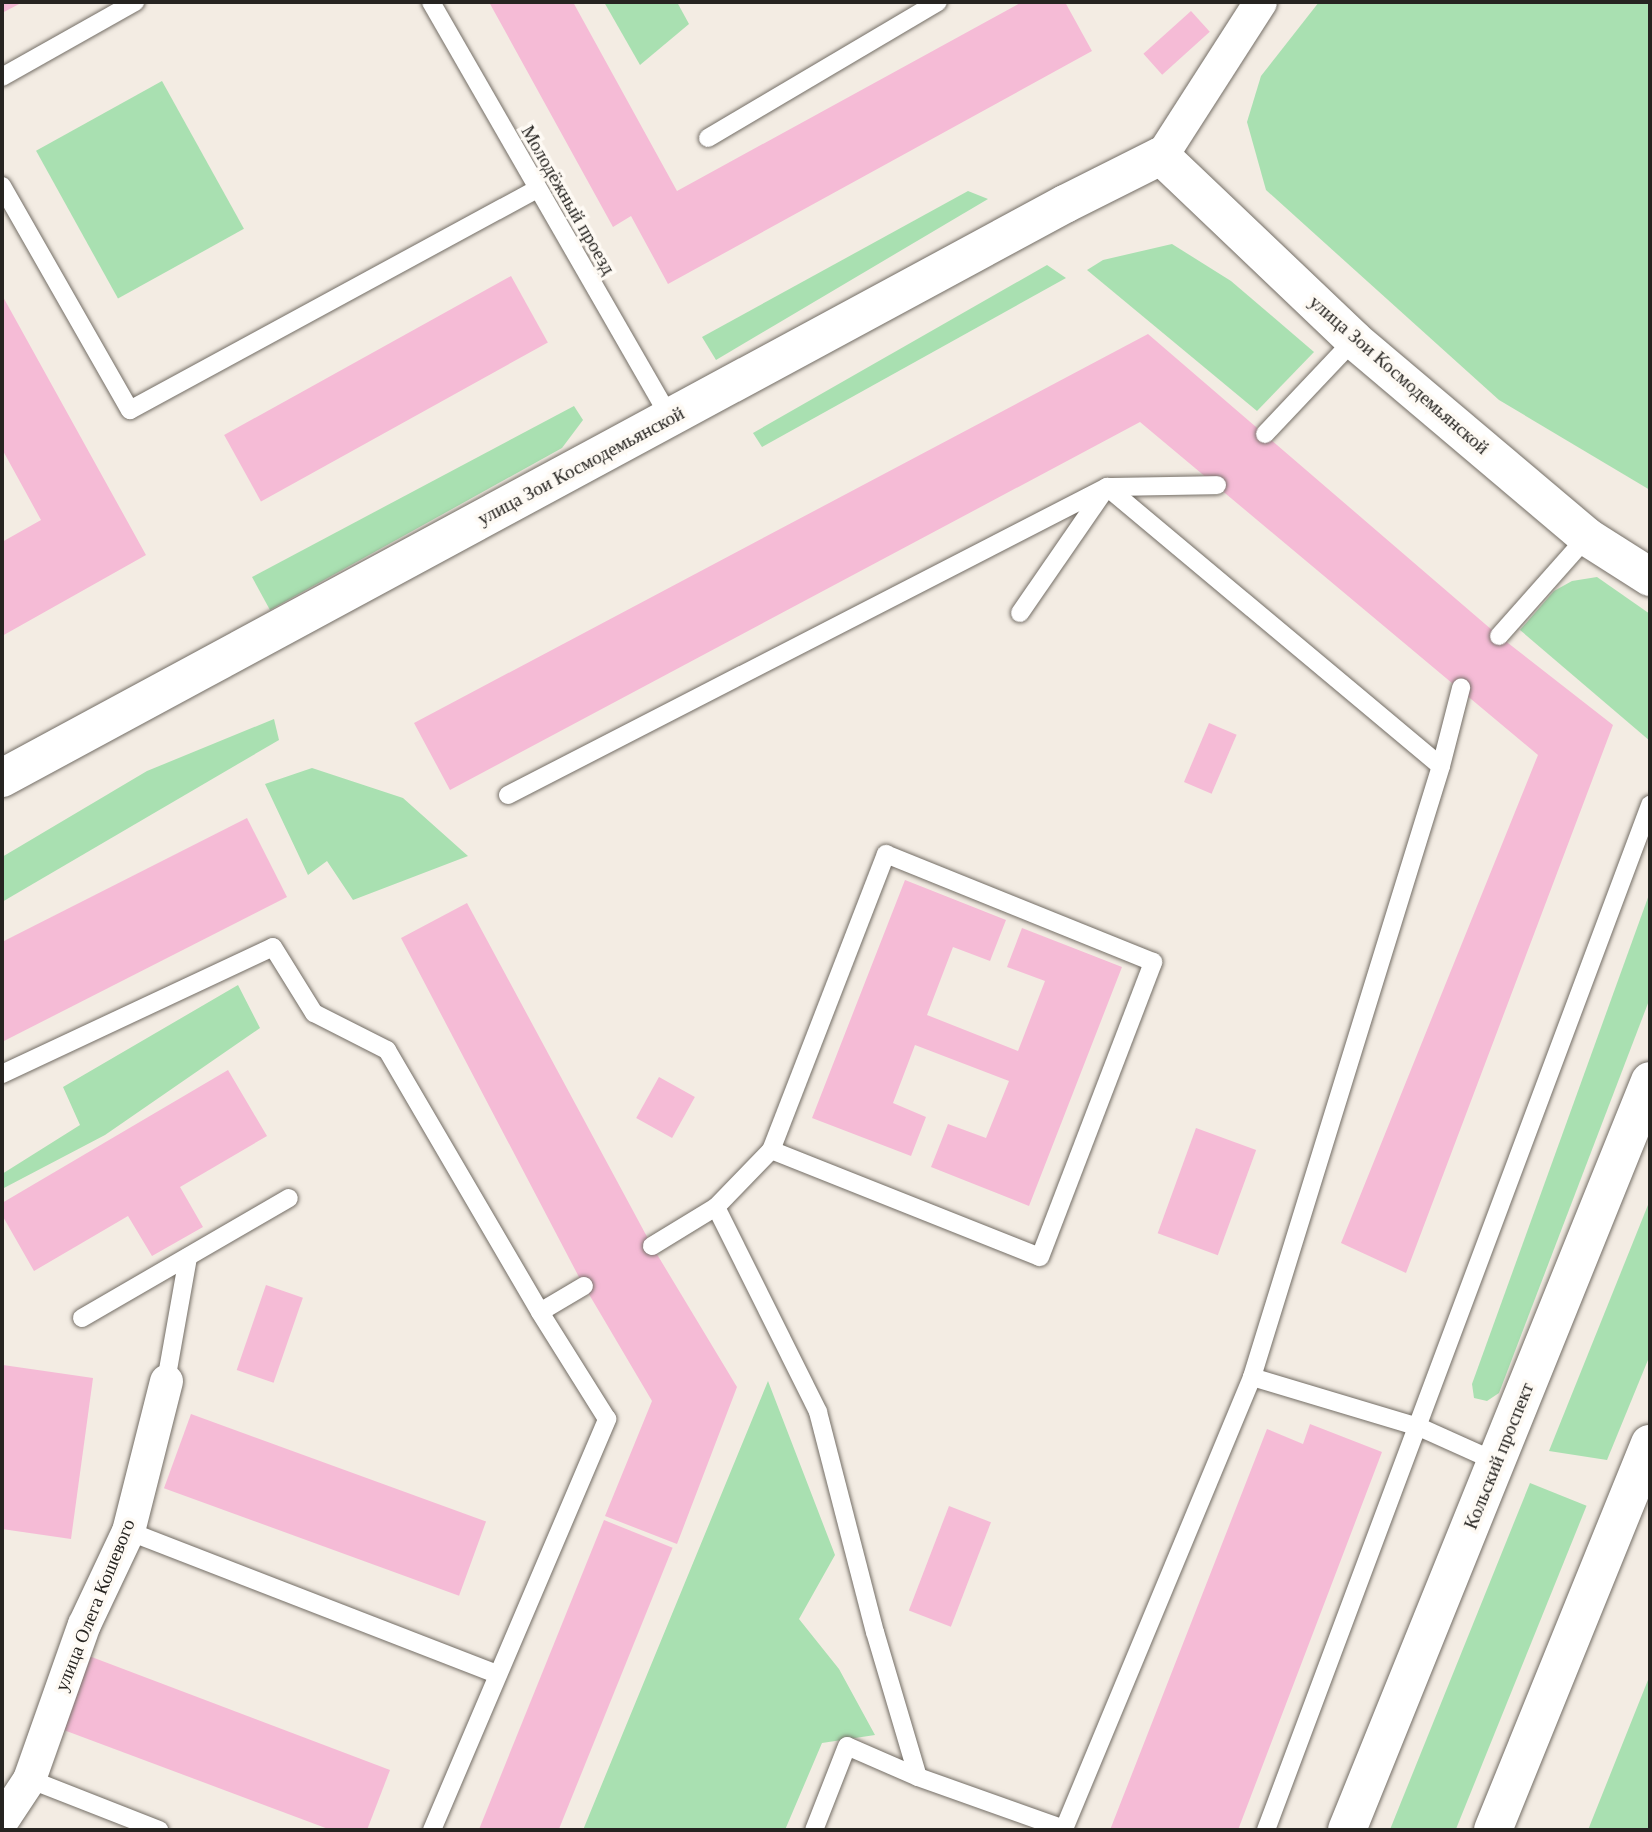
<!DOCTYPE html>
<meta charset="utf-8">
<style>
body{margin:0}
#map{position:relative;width:1652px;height:1832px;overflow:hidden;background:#f3ece3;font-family:"Times New Roman",serif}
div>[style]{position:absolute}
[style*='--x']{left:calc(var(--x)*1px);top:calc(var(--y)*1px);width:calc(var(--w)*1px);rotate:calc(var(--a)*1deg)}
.green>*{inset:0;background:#a9e0b1;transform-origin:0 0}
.building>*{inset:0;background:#f5bbd6;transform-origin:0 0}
.roads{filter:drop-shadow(0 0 2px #746e66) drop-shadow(0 0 2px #746e66)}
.service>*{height:18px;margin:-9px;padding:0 9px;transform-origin:9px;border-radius:9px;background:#fff}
.minor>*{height:33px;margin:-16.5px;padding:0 16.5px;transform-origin:16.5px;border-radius:16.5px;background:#fff}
.tertiary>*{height:38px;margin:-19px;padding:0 19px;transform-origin:19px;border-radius:19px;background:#fff}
.primary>*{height:38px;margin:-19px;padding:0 19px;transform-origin:19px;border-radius:19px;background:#fff}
span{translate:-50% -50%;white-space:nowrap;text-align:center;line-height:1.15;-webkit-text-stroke:7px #fefaf4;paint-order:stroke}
.street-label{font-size:19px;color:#262421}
.frame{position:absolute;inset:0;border:4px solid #262421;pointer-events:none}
</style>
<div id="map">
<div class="green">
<div style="clip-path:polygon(604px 2px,677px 2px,689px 24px,640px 65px)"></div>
<div style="clip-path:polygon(1319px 2px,1650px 2px,1650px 490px,1499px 400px,1266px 190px,1247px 122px,1261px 76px)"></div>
<div style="left:162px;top:81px;width:169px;height:144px;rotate:61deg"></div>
<div style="clip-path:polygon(968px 191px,988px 199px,716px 360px,702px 337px)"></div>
<div style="clip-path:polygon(1172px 244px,1231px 281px,1314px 352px,1257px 411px,1087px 270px,1103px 260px)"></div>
<div style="clip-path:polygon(1047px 265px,1066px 278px,762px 447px,753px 433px)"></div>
<div style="clip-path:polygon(574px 406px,583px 420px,562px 448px,270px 610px,252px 577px)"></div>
<div style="clip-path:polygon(1597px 577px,1650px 614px,1650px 741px,1520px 630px,1554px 591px,1572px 581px)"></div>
<div style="clip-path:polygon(274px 719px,279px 740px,2px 902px,2px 857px,147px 771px)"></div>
<div style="clip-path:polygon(312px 768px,403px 798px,468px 856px,353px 900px,327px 861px,308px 875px,265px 784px)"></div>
<div style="clip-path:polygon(1650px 892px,1650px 998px,1499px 1393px,1487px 1401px,1474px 1398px,1472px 1384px)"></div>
<div style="clip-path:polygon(238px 985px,260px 1028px,105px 1135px,2px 1189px,2px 1174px,80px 1125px,63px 1087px)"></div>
<div style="clip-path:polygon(1650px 1200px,1650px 1355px,1607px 1460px,1549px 1451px)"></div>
<div style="clip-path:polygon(768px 1381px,835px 1555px,799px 1619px,839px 1669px,875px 1735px,822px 1743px,785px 1830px,583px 1830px)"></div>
<div style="left:1530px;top:1483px;width:61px;height:375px;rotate:22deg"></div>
<div style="clip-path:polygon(1650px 1675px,1650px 1830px,1588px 1830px)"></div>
</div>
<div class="building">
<div style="clip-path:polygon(2px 2px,23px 2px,2px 13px)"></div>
<div style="clip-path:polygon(489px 2px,573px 2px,677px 191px,1022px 2px,1065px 2px,1092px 51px,668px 284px,631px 216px,613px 227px)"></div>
<div style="left:1191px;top:11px;width:28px;height:64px;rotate:48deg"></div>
<div style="left:511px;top:276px;width:76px;height:328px;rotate:61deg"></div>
<div style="clip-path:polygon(2px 295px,146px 555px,2px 636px,2px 542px,41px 520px,2px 449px)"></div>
<div style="clip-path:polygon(1148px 334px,1499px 636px,1613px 725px,1406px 1273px,1341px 1243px,1538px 755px,1140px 422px,450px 790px,414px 723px)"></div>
<div style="left:1209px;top:723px;width:30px;height:64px;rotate:23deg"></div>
<div style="clip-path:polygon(247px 818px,287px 897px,2px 1042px,2px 942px)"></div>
<div style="clip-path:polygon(905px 880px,1006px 920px,990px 961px,953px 947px,927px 1015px,1018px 1051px,1045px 981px,1007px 967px,1022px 928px,1122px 967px,1029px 1206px,931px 1167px,948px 1124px,986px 1138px,1009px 1081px,915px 1045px,893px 1103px,926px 1117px,911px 1156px,812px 1118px)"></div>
<div style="clip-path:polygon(467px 903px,652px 1246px,737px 1387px,677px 1544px,605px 1516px,652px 1401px,580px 1279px,401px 938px)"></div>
<div style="clip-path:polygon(228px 1070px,267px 1136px,180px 1187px,203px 1227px,152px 1256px,128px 1216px,34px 1271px,2px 1215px,2px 1203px)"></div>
<div style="left:659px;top:1077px;width:41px;height:47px;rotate:29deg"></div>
<div style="left:1196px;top:1128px;width:64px;height:112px;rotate:20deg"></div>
<div style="left:266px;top:1285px;width:39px;height:90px;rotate:19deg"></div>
<div style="clip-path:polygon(3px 1365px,93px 1378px,71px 1539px,2px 1529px)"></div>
<div style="left:191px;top:1414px;width:314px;height:79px;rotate:20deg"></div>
<div style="clip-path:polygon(1310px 1424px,1382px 1452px,1238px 1830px,1110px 1830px,1267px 1429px,1303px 1444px)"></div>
<div style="left:949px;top:1506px;width:45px;height:112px;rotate:21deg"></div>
<div style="left:604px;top:1520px;width:74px;height:334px;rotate:22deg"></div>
<div style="clip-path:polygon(89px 1656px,390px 1770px,367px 1830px,331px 1830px,61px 1729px)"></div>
</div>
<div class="roads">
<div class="service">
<div style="--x:431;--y:2;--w:480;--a:60.1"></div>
<div style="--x:2;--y:77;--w:153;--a:-29.4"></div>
<div style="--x:708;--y:138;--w:267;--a:-30.6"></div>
<div style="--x:2;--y:186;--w:258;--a:60.3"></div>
<div style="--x:130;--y:410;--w:462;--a:-28.5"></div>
<div style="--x:1265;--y:434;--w:129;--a:-46.6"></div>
<div style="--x:1020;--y:613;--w:153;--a:-55.4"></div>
<div style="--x:1107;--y:487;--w:110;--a:-1"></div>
<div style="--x:1499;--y:636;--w:132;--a:-48.4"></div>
<div style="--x:1441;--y:766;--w:640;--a:107.19"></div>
<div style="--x:1252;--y:1377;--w:174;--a:16.7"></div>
<div style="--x:1419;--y:1427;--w:85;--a:24.2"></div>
<div style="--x:508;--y:795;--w:674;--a:-27.21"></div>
<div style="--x:1107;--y:487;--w:435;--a:39.9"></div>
<div style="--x:1441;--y:766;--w:81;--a:-75.6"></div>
<div style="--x:2;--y:1074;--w:299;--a:-25.1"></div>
<div style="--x:273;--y:947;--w:78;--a:58.2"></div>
<div style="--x:314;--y:1013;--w:82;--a:26.9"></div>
<div style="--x:387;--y:1050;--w:303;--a:59.7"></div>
<div style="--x:540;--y:1312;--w:51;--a:-30.6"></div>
<div style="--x:716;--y:1207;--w:79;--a:-46"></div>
<div style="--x:771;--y:1150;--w:289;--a:21.7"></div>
<div style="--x:1040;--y:1257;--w:316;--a:-69"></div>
<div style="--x:1153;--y:962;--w:288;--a:-158"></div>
<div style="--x:886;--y:854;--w:318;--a:111.2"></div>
<div style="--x:652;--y:1246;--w:75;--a:-31.4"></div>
<div style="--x:716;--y:1207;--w:229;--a:63.5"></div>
<div style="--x:818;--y:1412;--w:227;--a:75.5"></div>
<div style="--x:875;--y:1632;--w:151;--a:73.5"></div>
<div style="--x:918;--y:1777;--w:77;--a:-156.4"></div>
<div style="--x:847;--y:1746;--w:90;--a:111.4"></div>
<div style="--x:82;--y:1318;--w:239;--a:-30.1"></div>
<div style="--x:166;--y:1381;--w:126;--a:-79.9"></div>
<div style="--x:128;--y:1531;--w:394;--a:21.2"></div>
<div style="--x:918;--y:1777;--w:155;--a:19.6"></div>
<div style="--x:1064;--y:1829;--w:490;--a:-67.4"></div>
<div style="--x:29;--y:1779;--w:140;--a:21.4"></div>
<div style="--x:432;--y:1830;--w:447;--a:-66.9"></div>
<div style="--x:607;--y:1419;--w:126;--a:-122.1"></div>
<div style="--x:1266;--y:1830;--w:1095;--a:-69.46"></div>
</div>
<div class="minor">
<div style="--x:1161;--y:156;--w:183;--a:-57.3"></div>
<div style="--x:2;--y:1820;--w:49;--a:-56.6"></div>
<div style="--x:29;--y:1779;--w:164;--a:-70.5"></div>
<div style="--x:84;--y:1624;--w:103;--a:-64.7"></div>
<div style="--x:128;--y:1531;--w:155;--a:-75.8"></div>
</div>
<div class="tertiary">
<div style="--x:2;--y:778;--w:1208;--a:-28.37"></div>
<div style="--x:1065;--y:204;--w:107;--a:-26.6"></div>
<div style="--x:1161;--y:156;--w:267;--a:43.6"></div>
<div style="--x:1354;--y:340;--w:305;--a:40.2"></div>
<div style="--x:1587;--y:537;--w:75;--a:32.4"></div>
</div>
<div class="primary">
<div style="--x:1347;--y:1830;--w:808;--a:-67.97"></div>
<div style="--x:1493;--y:1830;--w:417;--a:-67.9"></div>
</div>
</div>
<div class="street-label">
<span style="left:568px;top:200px;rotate:60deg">Молодёжный проезд</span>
<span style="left:1399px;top:375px;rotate:41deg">улица Зои Космодемьянской</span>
<span style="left:581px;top:466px;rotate:-28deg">улица Зои Космодемьянской</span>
<span style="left:1499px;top:1456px;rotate:-68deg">Кольский проспект</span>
<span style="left:95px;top:1605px;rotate:-68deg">улица Олега Кошевого</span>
</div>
<div class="frame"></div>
</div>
